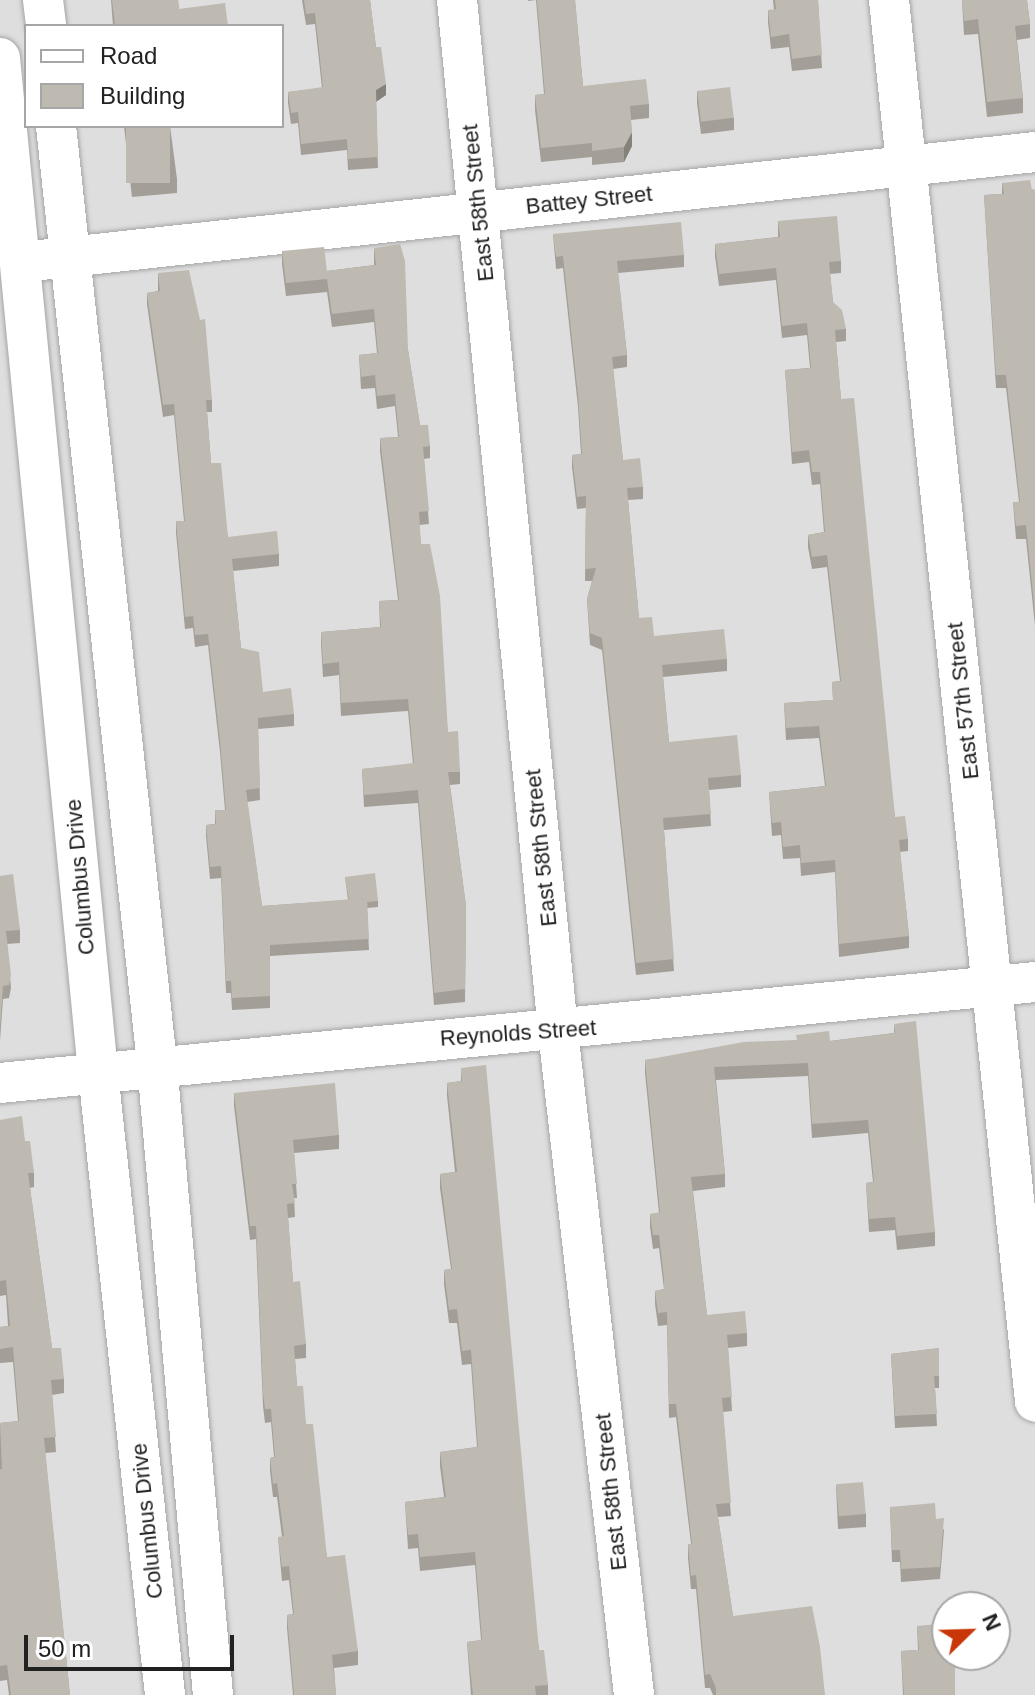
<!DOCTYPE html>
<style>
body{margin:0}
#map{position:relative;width:1035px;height:1695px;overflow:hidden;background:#f1f0e8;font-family:Helvetica,sans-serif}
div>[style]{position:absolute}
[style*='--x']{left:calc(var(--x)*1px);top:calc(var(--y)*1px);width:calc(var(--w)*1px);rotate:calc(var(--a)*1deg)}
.residential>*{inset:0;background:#dfdede}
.roads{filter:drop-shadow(0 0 2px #a5a5a5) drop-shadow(0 0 2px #a5a5a5)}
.minor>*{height:40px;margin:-20px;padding:0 20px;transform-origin:20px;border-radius:20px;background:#fff}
.wall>*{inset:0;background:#a39f98}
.shaded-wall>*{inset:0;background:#85827c}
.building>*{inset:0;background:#beb9b1;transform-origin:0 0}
span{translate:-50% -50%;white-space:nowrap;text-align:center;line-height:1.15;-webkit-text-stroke:6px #fff;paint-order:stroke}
.street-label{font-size:22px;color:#212121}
.legend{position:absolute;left:24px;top:24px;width:260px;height:104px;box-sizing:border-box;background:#fff;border:2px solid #a6a6a6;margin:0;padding:10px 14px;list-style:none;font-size:24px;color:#212121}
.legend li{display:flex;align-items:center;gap:16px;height:40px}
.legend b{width:40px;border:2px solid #a6a6a6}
.north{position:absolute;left:931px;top:1591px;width:80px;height:80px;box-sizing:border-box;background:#fff;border:2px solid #a6a6a6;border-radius:50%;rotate:67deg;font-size:22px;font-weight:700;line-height:32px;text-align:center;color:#212121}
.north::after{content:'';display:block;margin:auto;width:28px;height:36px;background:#c93708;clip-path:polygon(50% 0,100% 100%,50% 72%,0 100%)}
.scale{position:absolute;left:24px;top:1635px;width:210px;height:36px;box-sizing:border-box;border:4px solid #212121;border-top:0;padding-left:10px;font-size:24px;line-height:28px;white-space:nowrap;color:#212121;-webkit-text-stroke:6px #fff;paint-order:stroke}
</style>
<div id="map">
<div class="residential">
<div style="clip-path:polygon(evenodd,0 0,1035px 0,1035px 1695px,0 1695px,0 0,26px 26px,282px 26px,282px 126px,26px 126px,26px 26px,0 0,947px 1607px,995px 1607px,995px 1655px,947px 1655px,947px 1607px)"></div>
</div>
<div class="roads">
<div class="minor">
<div style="--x:43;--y:0;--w:26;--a:83"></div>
<div style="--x:457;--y:0;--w:1036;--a:84.4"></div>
<div style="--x:558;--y:1031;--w:668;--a:83.47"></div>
<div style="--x:889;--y:0;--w:1409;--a:84.05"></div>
<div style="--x:0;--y:58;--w:1019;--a:84.48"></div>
<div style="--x:98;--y:1072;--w:627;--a:83.86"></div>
<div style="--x:56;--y:126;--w:943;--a:83.85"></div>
<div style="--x:157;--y:1064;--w:633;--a:84.93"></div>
<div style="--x:41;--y:260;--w:1000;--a:-6.2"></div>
<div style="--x:0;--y:1083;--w:1040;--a:-5.57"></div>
</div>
</div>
<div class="wall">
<div style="clip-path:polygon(111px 0,178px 0,179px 9px,228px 26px,113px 26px)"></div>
<div style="clip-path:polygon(302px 0,370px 0,376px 47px,386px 95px,376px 101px,378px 168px,348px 170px,347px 150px,301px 155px,298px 123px,291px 124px,288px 103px,288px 92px,322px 88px,315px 24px,306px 25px)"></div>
<div style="clip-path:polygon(528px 0,575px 0,583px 86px,649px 104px,649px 118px,631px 120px,632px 146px,624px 162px,592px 165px,592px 157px,541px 162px,535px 110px,535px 95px,544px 94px,536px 0,528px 1px)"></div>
<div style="clip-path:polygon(773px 0,818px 0,822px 68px,792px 71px,789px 47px,771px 49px,768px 22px,768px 10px,774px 10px)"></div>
<div style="clip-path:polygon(962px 0,1027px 0,1030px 24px,1030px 38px,1017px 40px,1023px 98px,1023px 113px,987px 117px,978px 34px,964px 35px)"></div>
<div style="clip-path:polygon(697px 91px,734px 118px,734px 130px,701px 134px,697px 103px)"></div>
<div style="clip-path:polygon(124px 126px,170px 126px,177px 179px,177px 193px,132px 197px)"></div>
<div style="clip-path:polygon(1002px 183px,1035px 190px,1035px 626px,1026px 539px,1016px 539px,1013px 502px,1019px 502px,1006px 388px,996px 388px,984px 195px,1002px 194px)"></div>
<div style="clip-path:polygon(778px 221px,841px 261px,841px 273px,830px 274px,833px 302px,846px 329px,846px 341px,836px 342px,841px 399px,895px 817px,908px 839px,908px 851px,900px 852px,909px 936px,909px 948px,839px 957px,835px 872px,801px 876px,800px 858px,783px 859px,781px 835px,772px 836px,769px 792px,825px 786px,819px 738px,786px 740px,784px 703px,833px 700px,832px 682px,840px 681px,827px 567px,812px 569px,808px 547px,808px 535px,824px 532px,820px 484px,812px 485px,809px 462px,792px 464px,785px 370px,810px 368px,807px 335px,782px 338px,776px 280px,719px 286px,715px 256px,715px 244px,778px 237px)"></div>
<div style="clip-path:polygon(553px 234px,684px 255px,684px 267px,618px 273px,627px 355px,627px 367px,613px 369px,623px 460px,643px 487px,643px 499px,628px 500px,639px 618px,654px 636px,727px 659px,727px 671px,663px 677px,669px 742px,741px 775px,741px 787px,709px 790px,711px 826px,664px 830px,674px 971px,636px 975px,602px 650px,590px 645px,587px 599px,592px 581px,585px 581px,586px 508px,577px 509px,572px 467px,572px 455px,581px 454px,578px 407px,563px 268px,556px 269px)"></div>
<div style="clip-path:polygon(374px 248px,408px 350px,420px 425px,430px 446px,430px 458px,424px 459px,429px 524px,419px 525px,421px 544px,448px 732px,460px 772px,460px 784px,450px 785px,466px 906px,465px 1002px,434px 1005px,418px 803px,364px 807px,362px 769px,413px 764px,408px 711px,341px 716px,339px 675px,323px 677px,321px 645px,321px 632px,380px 627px,379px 601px,398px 600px,380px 451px,380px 438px,398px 437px,395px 406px,377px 409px,375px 388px,361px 389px,359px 355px,377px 353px,374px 322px,332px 327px,327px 292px,286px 296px,282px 264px,282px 251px,327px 271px,374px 265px)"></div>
<div style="clip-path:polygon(158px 273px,212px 400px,212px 412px,207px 412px,211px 463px,228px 537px,279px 554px,279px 566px,233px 571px,241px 648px,263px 692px,294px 714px,294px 726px,258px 729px,260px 800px,247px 802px,262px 906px,348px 900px,345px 877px,378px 901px,378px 907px,367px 908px,369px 950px,270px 956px,270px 1008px,232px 1010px,231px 993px,226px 993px,221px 878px,210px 879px,206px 836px,206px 825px,215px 824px,215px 810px,225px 810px,220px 752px,208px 645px,195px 647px,193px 628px,185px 629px,176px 533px,176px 521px,184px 521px,174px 415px,163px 417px,147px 304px,147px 293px,158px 291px)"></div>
<div style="clip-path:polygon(0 876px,20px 930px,20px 943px,7px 944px,11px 988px,9px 998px,3px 999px,0 1041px)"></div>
<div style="clip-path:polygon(894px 1024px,935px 1232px,935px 1246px,897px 1250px,895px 1230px,869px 1232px,866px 1183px,873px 1182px,868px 1133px,812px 1138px,808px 1076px,716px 1080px,725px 1174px,725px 1187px,693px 1191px,707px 1315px,747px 1333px,747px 1346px,728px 1348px,732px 1411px,723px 1412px,731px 1516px,718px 1517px,733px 1616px,825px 1695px,713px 1695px,710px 1688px,705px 1688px,696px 1589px,691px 1589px,688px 1558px,688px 1544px,691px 1544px,676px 1417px,669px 1418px,667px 1325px,658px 1326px,655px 1304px,655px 1291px,664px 1289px,659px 1248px,653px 1249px,650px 1227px,650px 1214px,659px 1213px,645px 1073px,645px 1060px,830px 1041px,894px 1033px)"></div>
<div style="clip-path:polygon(461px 1068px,539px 1650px,548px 1685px,548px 1695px,471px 1695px,467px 1642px,481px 1640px,475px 1565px,420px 1571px,418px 1548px,408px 1549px,405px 1502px,444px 1497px,440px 1466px,440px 1452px,477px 1447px,471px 1364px,462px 1365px,457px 1323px,449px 1323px,444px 1284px,444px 1270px,451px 1269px,440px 1188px,440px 1174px,455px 1172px,447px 1096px,447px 1083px,461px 1081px)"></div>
<div style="clip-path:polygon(234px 1093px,339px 1135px,339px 1149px,294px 1153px,297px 1198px,294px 1198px,295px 1217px,288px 1218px,293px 1282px,306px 1344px,306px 1358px,295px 1359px,297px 1386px,306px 1424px,327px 1557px,358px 1651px,358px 1665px,334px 1668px,336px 1695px,293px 1695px,287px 1628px,287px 1615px,293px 1614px,289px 1580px,282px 1581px,278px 1537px,282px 1537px,277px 1497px,273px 1497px,270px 1471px,270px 1458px,274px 1457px,271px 1422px,265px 1423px,263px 1406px,256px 1239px,250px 1240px,234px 1106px)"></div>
<div style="clip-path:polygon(0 1120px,25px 1141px,34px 1173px,34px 1187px,30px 1188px,52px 1348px,64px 1379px,64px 1393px,52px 1395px,56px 1452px,45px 1453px,70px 1695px,9px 1695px,7px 1680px,0 1681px,0 1423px,18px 1421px,13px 1362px,0 1363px,0 1327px,8px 1326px,6px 1295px,0 1296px)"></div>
<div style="clip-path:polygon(939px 1348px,939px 1388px,935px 1388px,937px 1426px,895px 1428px,891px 1354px)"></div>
<div style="clip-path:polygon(836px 1485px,866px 1514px,866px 1527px,838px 1529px)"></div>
<div style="clip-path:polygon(890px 1507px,936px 1519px,944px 1530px,940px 1579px,901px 1582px,900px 1562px,892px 1562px)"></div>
<div style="clip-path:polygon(917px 1626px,955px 1695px,903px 1695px,901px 1651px,918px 1650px)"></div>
</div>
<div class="shaded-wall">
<div style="clip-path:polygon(386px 84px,386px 95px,376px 102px,376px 90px)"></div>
<div style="clip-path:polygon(632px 132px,632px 146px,624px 162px,624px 147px)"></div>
</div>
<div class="building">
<div style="clip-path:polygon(112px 0,178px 0,179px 9px,225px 3px,228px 26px,115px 26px)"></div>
<div style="clip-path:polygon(304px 0,370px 0,376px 47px,381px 47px,386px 84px,376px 90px,378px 157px,348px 159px,347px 139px,301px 144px,298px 112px,291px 113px,288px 92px,323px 87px,315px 13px,306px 14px)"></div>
<div style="clip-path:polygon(537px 0,575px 0,583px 86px,646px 79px,649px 104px,630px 106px,632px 132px,624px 147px,592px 151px,592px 143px,541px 148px,535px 95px,545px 94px)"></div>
<div style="clip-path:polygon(775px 0,818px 0,822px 55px,792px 59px,789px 34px,771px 37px,768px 10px,776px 9px)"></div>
<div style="clip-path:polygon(962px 0,1027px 0,1030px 24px,1015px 26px,1023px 98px,987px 102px,978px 19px,964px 21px)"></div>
<div style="left:730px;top:87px;width:31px;height:33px;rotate:83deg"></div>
<div style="left:126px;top:126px;width:44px;height:57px"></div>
<div style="clip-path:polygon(1030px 180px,1032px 190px,1035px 190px,1035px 613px,1026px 525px,1016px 526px,1013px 502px,1020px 502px,1006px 375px,996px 375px,984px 195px,1004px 194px,1002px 183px)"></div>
<div style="clip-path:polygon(837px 216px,841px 261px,829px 262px,833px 302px,842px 310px,846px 329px,835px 330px,841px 399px,854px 398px,895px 817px,905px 816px,908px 839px,899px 840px,909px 936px,839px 944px,835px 860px,801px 863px,800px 845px,783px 847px,781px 822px,772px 823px,769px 792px,826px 786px,819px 726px,786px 728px,784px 703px,833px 700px,832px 682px,841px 681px,827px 555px,812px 557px,808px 535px,825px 532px,820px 472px,812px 472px,809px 450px,792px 452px,785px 370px,811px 368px,807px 323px,782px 326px,776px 268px,719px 274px,715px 244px,780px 237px,778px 221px)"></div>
<div style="clip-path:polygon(681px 222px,684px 255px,617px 261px,627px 355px,612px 357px,623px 460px,640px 458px,643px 487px,627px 488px,639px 618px,652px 617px,654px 636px,724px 629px,727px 659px,662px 665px,669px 742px,737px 735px,741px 775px,708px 778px,711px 814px,663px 818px,674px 959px,636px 963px,602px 638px,590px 633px,587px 599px,596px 568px,585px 569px,586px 496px,577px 497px,572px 455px,582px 454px,578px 395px,563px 256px,556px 257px,553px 234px)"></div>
<div style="clip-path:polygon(400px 244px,405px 261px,408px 350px,420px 425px,428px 425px,430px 446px,423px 447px,429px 511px,419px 512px,421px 544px,430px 544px,440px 596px,448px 732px,458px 731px,460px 772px,448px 772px,466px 906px,465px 989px,434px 993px,418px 790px,364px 795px,362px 769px,414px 763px,408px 699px,341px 703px,339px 662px,323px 664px,321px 632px,381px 627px,379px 601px,399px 600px,380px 438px,399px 437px,395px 394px,377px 396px,375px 375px,361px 377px,359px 355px,378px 353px,374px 309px,332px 314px,327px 279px,286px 283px,282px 251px,324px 247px,327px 271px,376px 265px,374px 248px)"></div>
<div style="clip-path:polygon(189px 270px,200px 320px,205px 319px,212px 400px,206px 400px,211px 463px,221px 463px,228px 537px,277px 531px,279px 554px,232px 559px,241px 648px,259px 652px,263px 692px,291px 688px,294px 714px,258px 718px,260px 788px,246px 790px,262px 906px,367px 898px,369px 939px,270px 945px,270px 996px,232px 998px,231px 981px,226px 981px,221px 866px,210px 867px,206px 825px,216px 824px,215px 810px,226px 810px,220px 740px,208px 634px,195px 635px,193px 616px,185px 617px,176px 521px,185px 521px,174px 404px,163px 405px,147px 293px,160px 291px,158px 273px)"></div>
<div style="clip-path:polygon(375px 873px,378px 901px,367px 902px,367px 898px,349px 900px,345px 877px)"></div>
<div style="clip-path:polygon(13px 874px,20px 930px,6px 931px,11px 975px,9px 985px,3px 986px,0 1028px,0 876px)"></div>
<div style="clip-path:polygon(916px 1021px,935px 1232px,897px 1236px,895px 1217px,869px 1219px,866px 1183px,874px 1182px,868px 1120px,812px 1124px,808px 1063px,714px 1067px,725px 1174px,691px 1177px,707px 1315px,745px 1311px,747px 1333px,727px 1335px,732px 1397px,722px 1398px,731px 1503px,716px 1504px,733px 1616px,812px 1606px,820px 1647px,825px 1695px,716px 1695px,716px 1688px,710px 1674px,705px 1675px,696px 1575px,691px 1576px,688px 1544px,692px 1544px,676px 1404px,669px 1404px,667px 1312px,658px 1313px,655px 1291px,664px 1289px,664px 1279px,659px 1235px,653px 1235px,650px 1214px,660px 1212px,645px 1060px,744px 1042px,797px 1040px,796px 1035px,829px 1031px,830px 1041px,895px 1033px,894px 1024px)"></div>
<div style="clip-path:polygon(486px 1065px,539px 1650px,544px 1650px,548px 1685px,535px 1686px,536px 1695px,473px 1695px,467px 1642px,482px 1640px,475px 1552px,420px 1557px,418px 1534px,408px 1535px,405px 1502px,446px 1497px,440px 1452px,478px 1447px,471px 1350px,462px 1351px,457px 1309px,449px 1310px,444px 1270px,452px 1269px,440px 1174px,457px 1172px,447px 1083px,462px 1081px,461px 1068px)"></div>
<div style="clip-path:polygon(335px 1083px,339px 1135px,293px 1140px,297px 1184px,292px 1184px,295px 1203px,287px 1204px,293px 1282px,300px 1281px,306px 1344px,294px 1346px,297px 1386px,303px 1386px,306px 1424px,313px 1424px,327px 1557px,345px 1555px,358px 1651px,332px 1655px,336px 1695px,294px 1695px,287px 1615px,294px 1614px,289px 1566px,282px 1567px,278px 1537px,284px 1536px,277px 1483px,273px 1484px,270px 1458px,275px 1457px,271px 1409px,265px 1409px,263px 1393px,256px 1226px,250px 1226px,234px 1093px)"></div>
<div style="clip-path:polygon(22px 1116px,25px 1141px,30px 1141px,34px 1173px,28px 1173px,52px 1348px,61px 1348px,64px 1379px,51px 1380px,56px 1437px,44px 1438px,70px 1695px,11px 1695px,7px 1665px,0 1666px,0 1469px,2px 1469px,0 1423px,19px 1421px,13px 1347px,0 1349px,0 1327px,10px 1326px,6px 1280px,0 1281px,0 1120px)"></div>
<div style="clip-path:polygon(939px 1348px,939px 1376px,934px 1376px,937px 1414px,895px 1416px,891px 1354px)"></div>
<div style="left:863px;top:1482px;width:32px;height:27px;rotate:85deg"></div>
<div style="clip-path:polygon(935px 1503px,936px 1519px,944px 1518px,940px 1567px,901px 1569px,900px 1550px,892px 1550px,890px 1507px)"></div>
<div style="clip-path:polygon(947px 1623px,947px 1655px,955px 1655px,955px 1695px,904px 1695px,901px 1651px,919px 1650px,917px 1626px)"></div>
</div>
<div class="street-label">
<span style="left:589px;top:200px;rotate:-6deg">Battey Street</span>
<span style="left:478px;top:203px;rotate:-96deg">East 58th Street</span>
<span style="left:963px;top:701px;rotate:-96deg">East 57th Street</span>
<span style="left:541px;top:848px;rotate:-96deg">East 58th Street</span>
<span style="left:80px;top:877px;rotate:-95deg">Columbus Drive</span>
<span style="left:518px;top:1033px;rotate:-4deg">Reynolds Street</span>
<span style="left:611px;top:1492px;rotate:-96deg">East 58th Street</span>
<span style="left:147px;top:1521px;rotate:-96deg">Columbus Drive</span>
</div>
<ul class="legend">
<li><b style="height:10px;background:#fff"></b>Road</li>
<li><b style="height:22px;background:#beb9b1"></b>Building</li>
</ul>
<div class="north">N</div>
<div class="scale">50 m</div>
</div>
